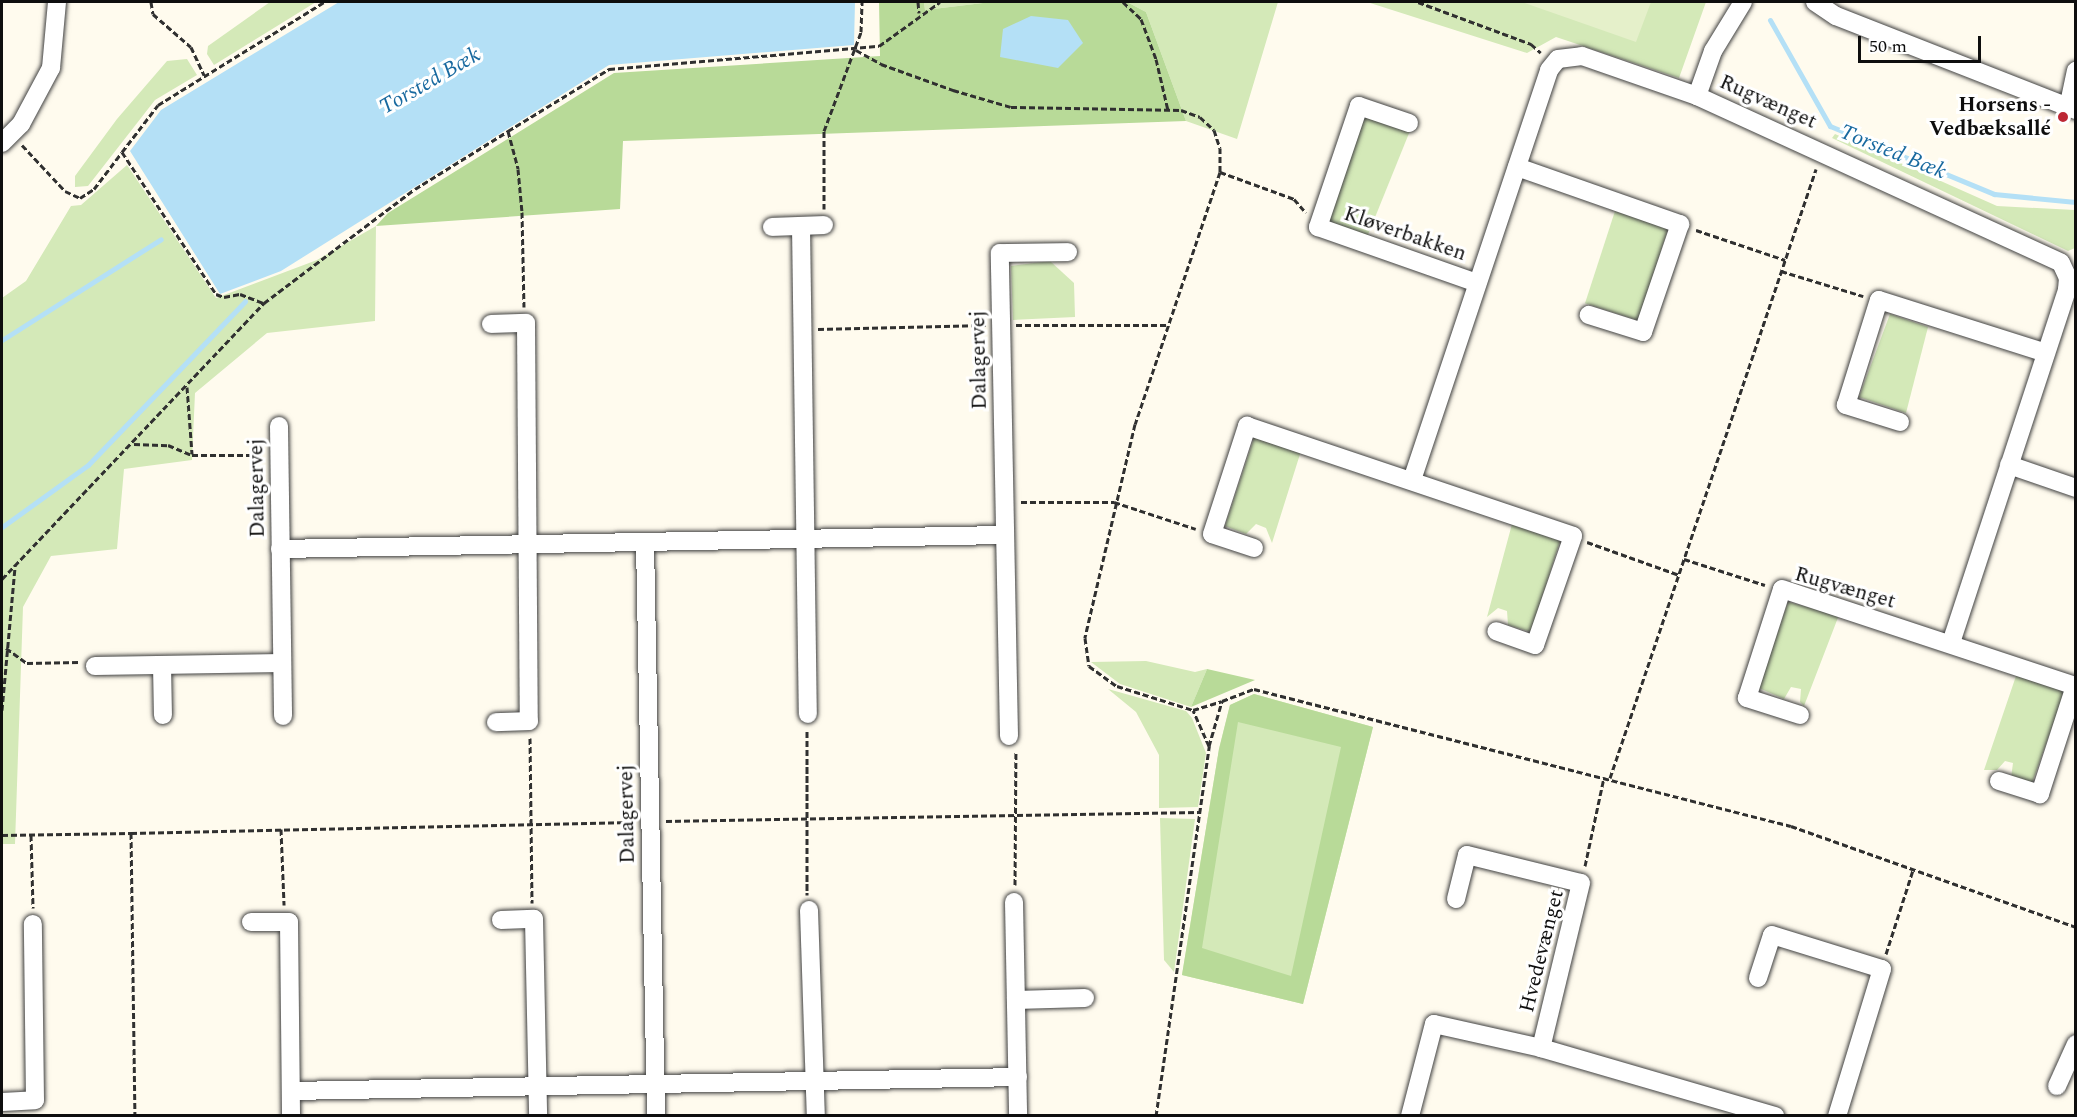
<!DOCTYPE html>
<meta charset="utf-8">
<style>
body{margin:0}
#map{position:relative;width:2077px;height:1117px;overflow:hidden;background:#fffbee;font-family:Spectral,serif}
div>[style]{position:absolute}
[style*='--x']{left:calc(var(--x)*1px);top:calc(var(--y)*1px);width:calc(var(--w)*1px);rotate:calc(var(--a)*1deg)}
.green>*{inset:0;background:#d4e9b8;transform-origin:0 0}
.forest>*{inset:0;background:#b8da98}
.pitch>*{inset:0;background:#e5f0ca}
.water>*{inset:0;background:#b4e0f6}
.stream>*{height:5px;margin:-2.5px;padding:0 2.5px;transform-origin:2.5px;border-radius:2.5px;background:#b4e0f6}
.path>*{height:3px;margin-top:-1.5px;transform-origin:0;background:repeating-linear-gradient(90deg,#303030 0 6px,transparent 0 9px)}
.roads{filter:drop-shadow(0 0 2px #414141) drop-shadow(0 0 2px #414141)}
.street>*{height:18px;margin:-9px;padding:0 9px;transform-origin:9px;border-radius:9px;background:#fff}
.dots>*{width:16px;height:16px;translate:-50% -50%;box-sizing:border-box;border:3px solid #fff;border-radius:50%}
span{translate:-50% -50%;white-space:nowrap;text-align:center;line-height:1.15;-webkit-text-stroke:6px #fff;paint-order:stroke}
.street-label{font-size:21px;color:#0e0e0e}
.poi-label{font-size:21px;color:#0e0e0e;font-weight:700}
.right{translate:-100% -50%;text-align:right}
.water-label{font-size:22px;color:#18699f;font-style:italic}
.frame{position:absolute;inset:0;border:3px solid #0e0e0e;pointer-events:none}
.scale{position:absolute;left:1858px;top:36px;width:123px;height:27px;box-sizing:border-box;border:3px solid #0e0e0e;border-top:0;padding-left:8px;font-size:18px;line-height:21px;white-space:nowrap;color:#0e0e0e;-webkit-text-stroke:4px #fff;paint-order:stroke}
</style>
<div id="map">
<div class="green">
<div style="clip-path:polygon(270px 2px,316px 2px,214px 65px,207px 54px,208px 46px)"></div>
<div style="clip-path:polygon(924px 2px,991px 2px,925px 10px)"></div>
<div style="clip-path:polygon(1127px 2px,1278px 2px,1237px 139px,1186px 121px,1146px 12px)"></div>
<div style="clip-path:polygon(1367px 2px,1706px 2px,1679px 78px,1556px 37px,1527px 53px)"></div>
<div style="clip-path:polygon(187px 59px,197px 75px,155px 100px,88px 186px,75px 187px,75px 176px,117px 119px,167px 61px)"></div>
<div style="left:1365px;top:114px;width:48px;height:113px;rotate:22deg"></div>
<div style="clip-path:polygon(1835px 134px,1997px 206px,2075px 210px,2075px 248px,2068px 251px,1832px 138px)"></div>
<div style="clip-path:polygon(127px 165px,216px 298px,317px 260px,376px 226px,375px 321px,267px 333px,195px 393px,192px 460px,124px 469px,117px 549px,51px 556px,23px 607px,15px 844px,2px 844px,2px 298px,26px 281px,71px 206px,81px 205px)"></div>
<div style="left:1615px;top:211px;width:56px;height:97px;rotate:18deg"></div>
<div style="clip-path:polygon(1050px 261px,1074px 283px,1075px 317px,1013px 320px,1011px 266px)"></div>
<div style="clip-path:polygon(1890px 314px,1928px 327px,1906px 413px,1859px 397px)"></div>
<div style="clip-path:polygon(1254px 438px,1301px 451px,1272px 543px,1266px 528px,1256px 524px,1246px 534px,1225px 526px)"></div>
<div style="clip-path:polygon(1512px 524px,1560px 541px,1531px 632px,1508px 625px,1507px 611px,1498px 608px,1487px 617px)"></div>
<div style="clip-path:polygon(1788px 602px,1839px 615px,1804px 706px,1800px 702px,1801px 689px,1791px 687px,1784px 699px,1759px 688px)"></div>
<div style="clip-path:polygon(1146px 661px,1195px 672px,1207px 669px,1191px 707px,1120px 684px,1091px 662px)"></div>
<div style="clip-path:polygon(2016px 676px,2065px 691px,2032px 783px,2011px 778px,2013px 763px,2005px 761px,1997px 770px,1984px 770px)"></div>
<div style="clip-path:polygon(1108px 689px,1186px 711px,1192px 718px,1206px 753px,1198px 807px,1159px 808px,1159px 755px,1136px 712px)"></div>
<div style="clip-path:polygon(1254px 694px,1373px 727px,1303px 1004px,1182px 975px,1219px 749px,1230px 705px)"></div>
<div style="clip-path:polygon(1160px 818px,1195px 819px,1174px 972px,1164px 960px)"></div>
</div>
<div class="forest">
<div style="clip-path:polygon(879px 2px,924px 2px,925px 10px,991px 2px,1127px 2px,1146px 12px,1186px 121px,623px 141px,620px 209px,376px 226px,388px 213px,614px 73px,880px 56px)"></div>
<div style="clip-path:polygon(1207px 669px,1255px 680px,1191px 707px)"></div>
<div style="clip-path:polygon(evenodd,1254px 694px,1373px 727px,1303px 1004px,1182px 975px,1219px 749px,1230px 705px,1254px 694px,1238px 722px,1341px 747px,1291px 976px,1202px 948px,1238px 722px)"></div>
</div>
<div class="pitch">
<div style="clip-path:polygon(1522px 2px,1651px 2px,1636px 42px)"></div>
</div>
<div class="water">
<div style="clip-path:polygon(339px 2px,855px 2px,854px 45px,609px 65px,281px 271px,220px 294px,130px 151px,161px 110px)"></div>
<div style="clip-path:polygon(1031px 16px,1068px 20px,1083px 43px,1058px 68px,1000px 57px,1003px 29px)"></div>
</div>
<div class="stream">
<div style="--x:1770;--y:20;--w:122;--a:60.5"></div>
<div style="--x:1830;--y:126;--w:178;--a:22.5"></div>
<div style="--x:1994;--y:194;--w:82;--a:5.6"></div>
<div style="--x:2;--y:340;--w:188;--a:-32.4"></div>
<div style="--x:2;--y:527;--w:106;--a:-35.8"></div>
<div style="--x:88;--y:465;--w:227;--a:-46.2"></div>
</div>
<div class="path">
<div style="--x:151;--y:2;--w:12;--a:81"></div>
<div style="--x:153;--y:14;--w:50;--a:41"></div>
<div style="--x:191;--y:47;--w:31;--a:65"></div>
<div style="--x:918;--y:2;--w:11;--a:85"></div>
<div style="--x:1123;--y:2;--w:25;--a:43"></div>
<div style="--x:1141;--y:19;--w:43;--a:69.4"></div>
<div style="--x:1156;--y:59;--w:52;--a:76.8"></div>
<div style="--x:1418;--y:2;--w:121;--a:20.4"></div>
<div style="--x:1531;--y:44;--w:13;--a:42"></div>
<div style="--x:856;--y:50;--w:29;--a:29"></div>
<div style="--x:881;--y:64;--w:77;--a:19.9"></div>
<div style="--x:953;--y:90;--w:60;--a:16.3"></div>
<div style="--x:1011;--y:107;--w:170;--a:1"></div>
<div style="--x:1181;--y:110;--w:20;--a:20"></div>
<div style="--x:1200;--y:117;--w:19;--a:43"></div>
<div style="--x:1214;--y:130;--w:19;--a:72"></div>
<div style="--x:1220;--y:148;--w:24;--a:90"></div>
<div style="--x:1220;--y:172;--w:266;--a:108.6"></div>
<div style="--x:1135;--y:424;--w:220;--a:103.2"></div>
<div style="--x:1085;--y:638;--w:28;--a:82"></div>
<div style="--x:1089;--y:666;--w:34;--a:36"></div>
<div style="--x:1117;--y:686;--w:80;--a:17.5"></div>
<div style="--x:1193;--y:710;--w:30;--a:-17"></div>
<div style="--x:508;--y:131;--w:39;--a:75"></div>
<div style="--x:518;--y:169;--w:43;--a:84.7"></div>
<div style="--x:522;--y:212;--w:95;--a:88.8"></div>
<div style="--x:22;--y:145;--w:63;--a:46.9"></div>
<div style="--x:65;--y:191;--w:17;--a:25"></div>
<div style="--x:80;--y:198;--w:17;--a:-33"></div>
<div style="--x:94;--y:189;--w:46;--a:-52.9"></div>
<div style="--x:122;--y:152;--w:170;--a:56.5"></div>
<div style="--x:216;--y:294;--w:9;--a:21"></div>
<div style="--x:224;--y:297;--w:16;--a:-11"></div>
<div style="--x:240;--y:294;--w:26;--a:21"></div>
<div style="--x:122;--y:152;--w:59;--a:-52.5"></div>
<div style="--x:158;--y:105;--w:195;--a:-31.8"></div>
<div style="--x:1220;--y:172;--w:79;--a:20"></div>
<div style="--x:1294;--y:199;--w:18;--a:49"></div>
<div style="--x:824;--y:209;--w:78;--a:-90"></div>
<div style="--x:824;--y:131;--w:106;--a:-69.5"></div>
<div style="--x:861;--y:32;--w:30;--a:-88"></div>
<div style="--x:1696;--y:230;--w:94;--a:18.6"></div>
<div style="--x:1781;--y:271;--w:86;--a:17"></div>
<div style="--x:1016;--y:325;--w:151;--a:0"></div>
<div style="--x:818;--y:329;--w:168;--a:-1.4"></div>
<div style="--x:187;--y:387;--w:67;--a:85.7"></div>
<div style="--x:134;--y:444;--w:34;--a:2"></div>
<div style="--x:168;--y:445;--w:26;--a:23"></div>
<div style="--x:192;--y:455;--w:70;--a:0"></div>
<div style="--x:1021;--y:502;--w:93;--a:0"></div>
<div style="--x:1114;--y:502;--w:86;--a:18.2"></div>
<div style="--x:1587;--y:542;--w:98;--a:19.7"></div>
<div style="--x:1684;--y:559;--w:85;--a:17.8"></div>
<div style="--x:2;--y:579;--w:381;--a:-46.5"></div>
<div style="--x:264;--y:303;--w:189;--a:-37.1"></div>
<div style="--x:415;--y:189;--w:110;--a:-31.9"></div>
<div style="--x:508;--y:131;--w:119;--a:-31.5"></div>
<div style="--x:609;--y:69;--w:271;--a:-4.9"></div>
<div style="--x:879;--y:46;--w:75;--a:-35.8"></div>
<div style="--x:6;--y:648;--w:26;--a:36"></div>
<div style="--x:27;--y:663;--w:52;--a:-1.1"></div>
<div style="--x:2;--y:710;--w:145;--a:-84.8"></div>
<div style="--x:807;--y:731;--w:164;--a:90"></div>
<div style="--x:530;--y:738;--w:165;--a:89.3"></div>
<div style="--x:1209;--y:746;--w:47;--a:-73.9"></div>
<div style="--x:1222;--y:701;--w:34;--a:-21"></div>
<div style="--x:1254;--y:689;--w:554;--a:14.31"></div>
<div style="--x:1791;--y:826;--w:302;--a:19.5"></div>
<div style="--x:1610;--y:778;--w:643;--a:-71.31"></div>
<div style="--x:666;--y:821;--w:533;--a:-0.97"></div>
<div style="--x:281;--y:829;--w:76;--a:87.7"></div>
<div style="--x:131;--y:833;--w:502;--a:-1.26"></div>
<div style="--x:2;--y:835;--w:129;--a:-0.9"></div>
<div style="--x:131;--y:833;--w:283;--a:89.2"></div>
<div style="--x:31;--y:835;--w:73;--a:88.4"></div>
<div style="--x:1585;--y:866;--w:91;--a:-77.9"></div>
<div style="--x:1015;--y:885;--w:134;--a:-89.6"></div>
<div style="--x:1886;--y:954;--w:88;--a:-72.2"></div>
<div style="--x:1156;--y:1116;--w:374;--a:-81.8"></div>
<div style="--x:1209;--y:746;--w:39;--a:-114"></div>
</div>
<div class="roads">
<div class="street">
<div style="--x:1815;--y:2;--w:25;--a:34"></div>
<div style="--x:1836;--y:16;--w:258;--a:21.4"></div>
<div style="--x:1697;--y:96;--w:48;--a:-70.4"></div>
<div style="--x:1713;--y:51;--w:57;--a:-58.5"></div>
<div style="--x:2068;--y:108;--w:38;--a:-78"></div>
<div style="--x:1409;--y:123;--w:53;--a:-161.2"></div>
<div style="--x:1359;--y:106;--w:128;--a:108.7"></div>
<div style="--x:1318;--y:227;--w:169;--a:19.4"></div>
<div style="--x:2;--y:143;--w:27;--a:-45"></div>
<div style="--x:21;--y:124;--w:64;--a:-61.8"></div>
<div style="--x:51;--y:68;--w:66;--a:-84.8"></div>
<div style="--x:1517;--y:167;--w:173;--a:19.3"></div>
<div style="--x:1680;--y:224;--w:114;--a:108.9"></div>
<div style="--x:1643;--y:332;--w:57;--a:-162.5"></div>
<div style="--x:801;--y:226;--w:488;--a:89.2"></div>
<div style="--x:772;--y:227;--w:52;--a:-2.2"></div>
<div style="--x:491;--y:324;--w:35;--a:-2"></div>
<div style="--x:526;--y:323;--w:398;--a:89.6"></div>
<div style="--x:529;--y:721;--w:33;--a:178"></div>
<div style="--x:1900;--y:422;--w:57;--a:-162.5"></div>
<div style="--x:1846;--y:405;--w:110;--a:-72.6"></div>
<div style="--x:1879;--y:300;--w:175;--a:17.6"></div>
<div style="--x:279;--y:426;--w:290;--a:89.2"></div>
<div style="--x:2009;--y:465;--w:71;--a:18.9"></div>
<div style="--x:1412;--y:480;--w:432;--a:-71.5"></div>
<div style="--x:1549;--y:70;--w:14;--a:-51"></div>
<div style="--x:1558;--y:59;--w:24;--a:-7"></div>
<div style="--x:1582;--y:56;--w:122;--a:19.2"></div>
<div style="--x:1697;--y:96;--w:400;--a:24.6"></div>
<div style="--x:2061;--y:263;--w:17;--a:65"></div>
<div style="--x:2068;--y:278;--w:12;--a:95"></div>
<div style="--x:2067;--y:290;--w:372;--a:108.2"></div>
<div style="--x:645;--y:542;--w:574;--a:88.9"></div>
<div style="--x:1254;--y:548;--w:44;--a:-161.6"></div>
<div style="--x:1212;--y:534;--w:114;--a:-72"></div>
<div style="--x:1247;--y:426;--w:344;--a:18.6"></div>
<div style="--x:1573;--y:536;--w:115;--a:109.2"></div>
<div style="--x:1535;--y:645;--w:41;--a:-160.3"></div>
<div style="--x:280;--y:549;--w:725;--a:-1.11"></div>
<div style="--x:162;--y:665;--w:50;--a:88.9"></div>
<div style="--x:95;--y:666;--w:187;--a:-0.9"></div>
<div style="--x:1800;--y:715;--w:56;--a:-162.2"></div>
<div style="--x:1747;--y:698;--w:114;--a:-72.2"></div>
<div style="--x:1782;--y:589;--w:309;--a:18.3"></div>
<div style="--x:2075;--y:686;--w:114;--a:108"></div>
<div style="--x:2040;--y:794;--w:43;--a:-162.4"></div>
<div style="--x:1009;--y:736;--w:483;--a:-91.1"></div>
<div style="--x:1000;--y:253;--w:68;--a:-0.8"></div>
<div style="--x:1456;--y:899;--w:45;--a:-76"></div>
<div style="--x:1467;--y:855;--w:117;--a:13.8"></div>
<div style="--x:1581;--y:883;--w:170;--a:103.6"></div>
<div style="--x:1014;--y:902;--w:214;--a:88.9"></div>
<div style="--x:809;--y:910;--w:206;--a:88.1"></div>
<div style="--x:501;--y:920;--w:33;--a:-2"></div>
<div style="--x:534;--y:919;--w:197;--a:88.8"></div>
<div style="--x:251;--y:922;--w:38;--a:0"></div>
<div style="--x:289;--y:922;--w:194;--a:89.4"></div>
<div style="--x:1758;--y:978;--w:45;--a:-72"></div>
<div style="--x:1772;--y:935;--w:115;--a:17.2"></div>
<div style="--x:1882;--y:969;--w:154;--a:107"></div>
<div style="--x:1016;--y:1000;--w:69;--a:-1.7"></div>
<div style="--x:2057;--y:1086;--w:46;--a:-65.7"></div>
<div style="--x:291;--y:1091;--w:727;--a:-1.1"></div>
<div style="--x:2;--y:1102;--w:33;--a:-3"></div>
<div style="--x:35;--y:1100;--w:176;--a:-90.7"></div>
<div style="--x:1410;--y:1116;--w:95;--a:-75.4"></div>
<div style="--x:1434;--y:1024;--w:110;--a:12.6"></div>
<div style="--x:1541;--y:1048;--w:244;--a:16.2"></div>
</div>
</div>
<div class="dots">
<div style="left:2063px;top:117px;background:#bd2734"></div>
</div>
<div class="street-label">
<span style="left:1768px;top:102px;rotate:24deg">Rugvænget</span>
<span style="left:1405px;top:234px;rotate:19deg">Kløverbakken</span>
<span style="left:979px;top:360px;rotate:-91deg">Dalagervej</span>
<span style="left:257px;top:488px;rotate:-91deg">Dalagervej</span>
<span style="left:1845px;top:588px;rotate:16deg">Rugvænget</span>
<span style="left:627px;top:814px;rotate:-91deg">Dalagervej</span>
<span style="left:1542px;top:951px;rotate:-76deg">Hvedevænget</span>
</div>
<div class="poi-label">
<span class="right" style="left:2051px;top:117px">Horsens -<br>Vedbæksallé</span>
</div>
<div class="water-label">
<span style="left:430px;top:81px;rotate:-30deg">Torsted Bæk</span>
<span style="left:1893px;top:152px;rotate:22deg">Torsted Bæk</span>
</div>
<div class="frame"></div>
<div class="scale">50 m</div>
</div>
